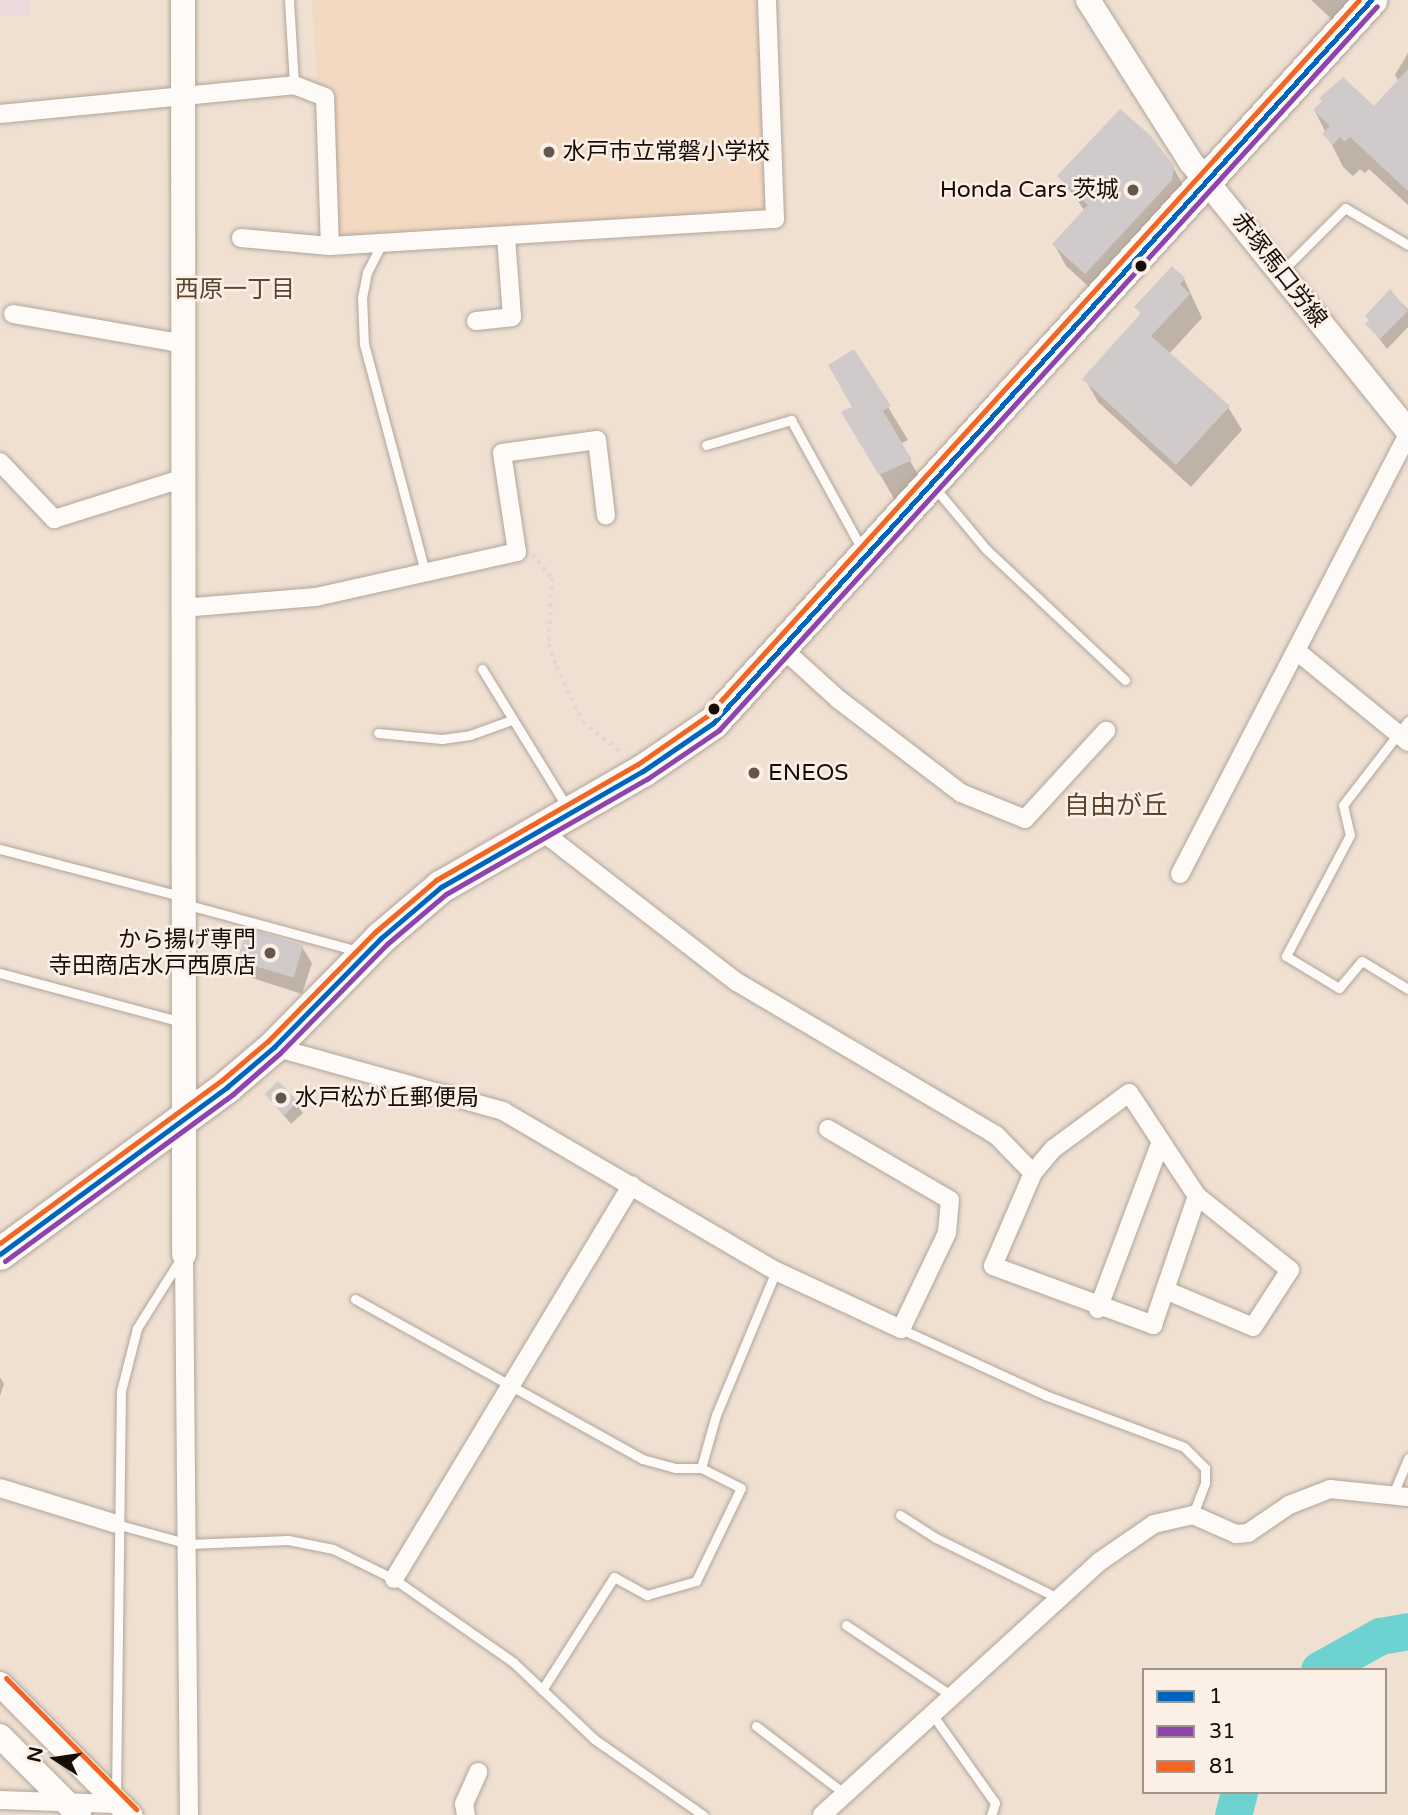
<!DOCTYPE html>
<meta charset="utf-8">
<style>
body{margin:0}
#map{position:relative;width:1408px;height:1815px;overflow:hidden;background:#efe0d2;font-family:"Varela Round","Noto Sans JP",sans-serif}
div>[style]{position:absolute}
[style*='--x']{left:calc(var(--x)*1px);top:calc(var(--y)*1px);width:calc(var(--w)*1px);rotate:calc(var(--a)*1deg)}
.commercial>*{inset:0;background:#ebd9db;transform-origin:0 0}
.built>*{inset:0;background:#f3d9c2}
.shadow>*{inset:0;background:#0003}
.river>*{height:37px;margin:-18.5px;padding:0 18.5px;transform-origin:18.5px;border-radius:18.5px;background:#6ed2d1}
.building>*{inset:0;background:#d1caca;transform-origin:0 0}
.path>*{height:3.5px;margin-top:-1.75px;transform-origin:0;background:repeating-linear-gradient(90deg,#dcd8d3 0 3.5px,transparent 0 8.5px)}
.roads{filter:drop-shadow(0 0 2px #b0a59a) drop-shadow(0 0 2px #b0a59a)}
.lane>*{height:9px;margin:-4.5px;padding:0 4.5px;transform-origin:4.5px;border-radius:4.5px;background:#fdfaf8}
.street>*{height:18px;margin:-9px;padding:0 9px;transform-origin:9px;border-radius:9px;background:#fdfaf8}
.secondary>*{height:24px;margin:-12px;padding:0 12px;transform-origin:12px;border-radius:12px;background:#fdfaf8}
.highway>*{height:32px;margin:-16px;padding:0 16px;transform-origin:16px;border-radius:16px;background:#fdfaf8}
.bus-1>*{height:5px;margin:-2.5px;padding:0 2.5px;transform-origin:2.5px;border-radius:2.5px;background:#0065bd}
.bus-2>*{height:5px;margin:-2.5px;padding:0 2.5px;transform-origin:2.5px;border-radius:2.5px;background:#8e44ad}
.bus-3>*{height:5px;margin:-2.5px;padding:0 2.5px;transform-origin:2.5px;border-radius:2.5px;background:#f26522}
.dots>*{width:19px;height:19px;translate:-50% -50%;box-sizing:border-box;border:4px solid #fbefe6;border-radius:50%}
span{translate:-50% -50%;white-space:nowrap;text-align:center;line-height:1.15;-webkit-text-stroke:5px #fbefe6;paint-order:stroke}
.poi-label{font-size:23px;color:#170d06}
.left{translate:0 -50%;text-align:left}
.right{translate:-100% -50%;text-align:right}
.street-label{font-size:23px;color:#170d06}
.neighbourhood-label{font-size:24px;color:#5d4631}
.quarter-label{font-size:26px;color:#5d4631}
.legend{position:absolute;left:1142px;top:1668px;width:245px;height:126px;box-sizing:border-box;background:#fbefe6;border:2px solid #a0958c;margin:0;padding:9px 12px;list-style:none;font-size:21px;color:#170d06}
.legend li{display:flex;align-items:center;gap:14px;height:35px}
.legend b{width:35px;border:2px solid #a0958c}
.north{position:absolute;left:21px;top:1724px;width:70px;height:70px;-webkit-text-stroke:5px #fbefe6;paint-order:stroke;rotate:282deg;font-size:19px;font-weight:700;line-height:28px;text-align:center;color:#170d06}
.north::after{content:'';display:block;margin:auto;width:24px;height:32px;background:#170d06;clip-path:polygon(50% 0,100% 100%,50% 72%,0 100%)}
</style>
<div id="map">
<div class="commercial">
<div style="left:0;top:0;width:29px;height:16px"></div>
</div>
<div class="built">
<div style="clip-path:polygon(312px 0,757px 0,766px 213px,339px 240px,333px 91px,317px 86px)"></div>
</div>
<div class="shadow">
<div style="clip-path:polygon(1311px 0,1357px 0,1336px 23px)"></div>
<div style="clip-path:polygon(1408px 53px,1408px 205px,1369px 169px,1365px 173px,1360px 169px,1353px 176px,1343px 167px,1315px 111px,1375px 109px,1399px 82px,1395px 75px)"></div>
<div style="clip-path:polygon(1173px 167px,1186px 190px,1098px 295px,1066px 266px,1054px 244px,1085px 211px,1059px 176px)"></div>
<div style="clip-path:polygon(1184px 279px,1202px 318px,1169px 354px,1228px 407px,1242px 430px,1191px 487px,1098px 402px,1085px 379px,1141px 315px,1137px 307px)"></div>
<div style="clip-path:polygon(1390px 292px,1408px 309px,1408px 327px,1387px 349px,1368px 324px)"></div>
<div style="clip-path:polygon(854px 351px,908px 440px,900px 444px,929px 493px,899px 507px,844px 413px,854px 408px)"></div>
<div style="clip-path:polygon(302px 947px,312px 963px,302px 994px,249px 977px,239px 960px)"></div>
<div style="clip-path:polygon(266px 1094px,296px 1103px,303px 1113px,291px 1124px)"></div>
<div style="clip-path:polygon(0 1377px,4px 1384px,0 1396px)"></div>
</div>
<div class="river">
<div style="--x:1319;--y:1670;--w:70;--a:-29.1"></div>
<div style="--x:1380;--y:1636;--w:28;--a:-10"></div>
<div style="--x:1233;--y:1815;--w:24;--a:-75"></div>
</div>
<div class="building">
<div style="clip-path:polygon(1408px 69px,1408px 191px,1350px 137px,1345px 142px,1340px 137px,1333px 145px,1322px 134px,1330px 126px,1313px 110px,1322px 101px,1319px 98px,1343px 77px,1374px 106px)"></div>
<div style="clip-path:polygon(1120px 109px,1149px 134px,1174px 166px,1172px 180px,1085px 274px,1052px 244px,1088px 205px,1057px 176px)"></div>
<div style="clip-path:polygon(1172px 266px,1185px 278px,1180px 284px,1190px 294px,1151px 336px,1230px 406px,1176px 465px,1082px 379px,1141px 313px,1134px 307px)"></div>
<div style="clip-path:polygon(1390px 289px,1408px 311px,1380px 339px,1365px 324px,1369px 321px,1365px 316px)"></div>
<div style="clip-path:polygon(854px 349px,891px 406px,883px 411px,912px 460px,879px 475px,841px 412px,852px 407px,828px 365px)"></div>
<div style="left:247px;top:928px;width:59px;height:34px;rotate:17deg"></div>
<div style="left:278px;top:1081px;width:29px;height:19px;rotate:46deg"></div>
</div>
<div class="path">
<div style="--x:533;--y:554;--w:31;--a:52"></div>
<div style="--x:552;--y:578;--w:66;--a:92.6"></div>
<div style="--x:549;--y:644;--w:24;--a:71"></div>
<div style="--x:557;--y:667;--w:61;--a:64.7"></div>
<div style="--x:583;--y:722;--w:50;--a:38.5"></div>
</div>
<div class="roads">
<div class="lane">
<div style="--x:289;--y:0;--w:85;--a:86.6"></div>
<div style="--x:382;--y:243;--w:33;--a:117"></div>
<div style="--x:367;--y:272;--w:25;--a:101"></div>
<div style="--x:362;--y:297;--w:47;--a:87.6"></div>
<div style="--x:364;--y:344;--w:235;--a:75"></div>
<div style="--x:1282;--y:271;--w:89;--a:-45"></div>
<div style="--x:1345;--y:208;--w:73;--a:30.4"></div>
<div style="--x:706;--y:445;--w:89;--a:-16.4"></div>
<div style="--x:791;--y:420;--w:149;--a:61.2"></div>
<div style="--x:935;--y:488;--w:80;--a:50.1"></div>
<div style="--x:986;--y:549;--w:191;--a:43.3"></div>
<div style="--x:482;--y:669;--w:164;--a:58.4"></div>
<div style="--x:1408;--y:721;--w:106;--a:127.7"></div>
<div style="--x:1343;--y:805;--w:31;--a:77"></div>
<div style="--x:1350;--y:835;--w:137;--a:117.9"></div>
<div style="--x:1286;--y:956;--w:62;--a:31.1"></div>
<div style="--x:1339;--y:988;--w:35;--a:-50"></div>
<div style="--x:1362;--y:961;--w:54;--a:31.3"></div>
<div style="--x:378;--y:733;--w:64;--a:5.4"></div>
<div style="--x:442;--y:739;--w:28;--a:-8"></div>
<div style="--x:470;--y:735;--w:45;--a:-19.7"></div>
<div style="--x:0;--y:849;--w:187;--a:14.6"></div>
<div style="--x:185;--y:904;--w:179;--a:15.2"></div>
<div style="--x:0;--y:973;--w:188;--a:15.1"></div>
<div style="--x:355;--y:1299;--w:329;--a:29.1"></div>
<div style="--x:642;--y:1459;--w:34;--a:15"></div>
<div style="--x:675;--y:1468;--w:26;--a:0"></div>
<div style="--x:901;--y:1329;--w:158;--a:24.6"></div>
<div style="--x:1045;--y:1395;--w:148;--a:20.5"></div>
<div style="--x:1184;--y:1447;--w:30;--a:45"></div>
<div style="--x:1205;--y:1468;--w:15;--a:90"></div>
<div style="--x:1205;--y:1483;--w:34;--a:111"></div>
<div style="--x:1393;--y:1494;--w:39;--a:-67"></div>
<div style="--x:900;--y:1515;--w:43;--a:32.6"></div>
<div style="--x:936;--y:1538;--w:136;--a:26.2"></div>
<div style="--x:116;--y:1524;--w:76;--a:15.3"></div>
<div style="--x:189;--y:1544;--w:99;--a:-2.3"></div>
<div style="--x:288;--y:1540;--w:46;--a:11.3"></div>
<div style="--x:333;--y:1549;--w:68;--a:26.2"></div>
<div style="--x:394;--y:1579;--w:145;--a:34.9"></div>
<div style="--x:513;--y:1662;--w:112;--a:43.5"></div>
<div style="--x:594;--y:1739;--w:133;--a:34.9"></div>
<div style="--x:846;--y:1625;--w:128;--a:33.8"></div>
<div style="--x:542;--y:1690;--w:134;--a:-57.5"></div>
<div style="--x:614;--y:1577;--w:38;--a:29"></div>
<div style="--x:647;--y:1595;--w:51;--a:-15.9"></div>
<div style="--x:696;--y:1581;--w:103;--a:-64.2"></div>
<div style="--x:741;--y:1488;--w:45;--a:-153.4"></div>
<div style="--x:701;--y:1468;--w:55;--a:-74.2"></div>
<div style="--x:716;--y:1415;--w:156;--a:-67.4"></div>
<div style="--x:932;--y:1714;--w:109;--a:54.7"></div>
<div style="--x:995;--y:1803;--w:13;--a:108"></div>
<div style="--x:756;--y:1726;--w:112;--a:37.4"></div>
<div style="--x:116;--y:1796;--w:405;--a:-89.3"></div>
<div style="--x:121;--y:1391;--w:65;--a:-75.7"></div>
<div style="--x:137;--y:1328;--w:83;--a:-57.8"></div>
</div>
<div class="street">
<div style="--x:0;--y:114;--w:295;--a:-5.6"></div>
<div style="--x:294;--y:85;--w:33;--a:21"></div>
<div style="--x:325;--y:97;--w:149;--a:88.1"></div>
<div style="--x:330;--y:246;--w:446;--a:-3.5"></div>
<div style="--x:775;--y:219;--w:219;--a:-92.1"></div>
<div style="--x:241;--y:238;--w:89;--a:5.1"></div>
<div style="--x:13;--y:314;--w:175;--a:9.9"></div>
<div style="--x:476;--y:321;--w:36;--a:-6"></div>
<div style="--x:512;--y:317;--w:80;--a:-94.3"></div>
<div style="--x:0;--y:462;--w:79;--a:46.5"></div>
<div style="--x:54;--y:519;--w:136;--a:-17.5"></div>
<div style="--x:182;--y:608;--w:134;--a:-4.7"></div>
<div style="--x:316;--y:597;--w:206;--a:-12.6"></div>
<div style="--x:517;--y:552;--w:100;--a:-98.6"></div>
<div style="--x:502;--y:453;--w:96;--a:-7.8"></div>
<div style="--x:597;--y:440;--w:76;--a:83.2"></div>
<div style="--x:784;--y:650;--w:73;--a:42.2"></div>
<div style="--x:838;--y:699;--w:155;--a:37.4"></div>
<div style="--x:961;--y:793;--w:69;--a:22.1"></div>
<div style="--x:1025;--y:819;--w:120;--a:-47.4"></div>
<div style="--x:1299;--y:653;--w:141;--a:39.2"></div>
<div style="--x:540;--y:830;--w:249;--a:37.7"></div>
<div style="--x:737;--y:982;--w:301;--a:30.6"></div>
<div style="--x:996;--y:1135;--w:53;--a:45.8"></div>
<div style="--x:1033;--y:1173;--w:101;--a:113.3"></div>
<div style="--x:993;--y:1266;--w:171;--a:20.2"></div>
<div style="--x:1153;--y:1325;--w:136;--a:-71.2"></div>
<div style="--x:1197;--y:1196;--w:123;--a:-123.4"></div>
<div style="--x:1129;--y:1093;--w:94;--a:143.6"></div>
<div style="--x:1053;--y:1149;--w:31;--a:130"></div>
<div style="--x:1180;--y:874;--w:495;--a:-62.6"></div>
<div style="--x:274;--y:1047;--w:238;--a:15.6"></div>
<div style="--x:503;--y:1111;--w:316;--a:30.4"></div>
<div style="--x:776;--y:1271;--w:138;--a:24.9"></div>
<div style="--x:901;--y:1329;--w:106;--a:-64.4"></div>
<div style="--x:947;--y:1233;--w:33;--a:-85"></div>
<div style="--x:950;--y:1200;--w:141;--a:-149.8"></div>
<div style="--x:184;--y:1254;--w:561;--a:89.49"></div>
<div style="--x:1165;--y:1290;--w:95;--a:22.8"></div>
<div style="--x:1253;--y:1327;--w:68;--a:-57"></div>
<div style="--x:1290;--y:1270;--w:119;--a:-141.5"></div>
<div style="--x:1098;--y:1309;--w:179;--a:-69.4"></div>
<div style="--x:0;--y:1488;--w:121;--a:17.2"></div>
<div style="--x:394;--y:1579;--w:460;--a:-58.9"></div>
<div style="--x:0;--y:1800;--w:116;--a:2"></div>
<div style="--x:466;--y:1815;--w:11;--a:-100"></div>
<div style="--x:464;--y:1804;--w:35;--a:-66"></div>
<div style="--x:822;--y:1815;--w:375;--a:-42.4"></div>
<div style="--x:1099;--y:1562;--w:67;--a:-34.6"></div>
<div style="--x:1154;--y:1524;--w:40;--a:-13"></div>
<div style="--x:1193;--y:1515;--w:47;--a:23.8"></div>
<div style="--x:1236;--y:1534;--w:12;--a:-5"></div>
<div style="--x:1248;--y:1533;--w:50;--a:-34.3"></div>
<div style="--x:1289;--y:1505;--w:44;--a:-21.3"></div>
<div style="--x:1330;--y:1489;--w:78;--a:5.9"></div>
</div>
<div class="secondary">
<div style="--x:183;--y:0;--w:1254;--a:89.95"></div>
<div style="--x:1088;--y:0;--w:192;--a:57.6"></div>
<div style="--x:1191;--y:162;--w:346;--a:51.1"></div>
<div style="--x:0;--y:1684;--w:185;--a:45.2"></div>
<div style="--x:0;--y:1736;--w:112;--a:45"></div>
</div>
<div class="highway">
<div style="--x:0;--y:1254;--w:282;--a:-36.3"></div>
<div style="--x:227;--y:1087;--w:62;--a:-40.4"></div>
<div style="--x:274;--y:1047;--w:153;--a:-45.5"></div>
<div style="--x:381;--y:938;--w:79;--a:-40.4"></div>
<div style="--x:441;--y:887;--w:233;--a:-29.9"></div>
<div style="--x:643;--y:771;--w:85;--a:-34.4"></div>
<div style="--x:713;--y:723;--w:978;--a:-47.69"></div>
</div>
</div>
<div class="bus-1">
<div style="--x:0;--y:1254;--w:282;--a:-36.3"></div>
<div style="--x:227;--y:1087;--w:62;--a:-40.4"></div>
<div style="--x:274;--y:1047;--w:153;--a:-45.5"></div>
<div style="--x:381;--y:938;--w:79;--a:-40.4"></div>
<div style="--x:441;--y:887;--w:233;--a:-29.9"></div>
<div style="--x:643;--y:771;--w:85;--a:-34.4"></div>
<div style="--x:713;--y:723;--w:978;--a:-47.69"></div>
</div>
<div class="bus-2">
<div style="--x:5;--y:1261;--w:283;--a:-36.2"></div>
<div style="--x:233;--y:1094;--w:62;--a:-41.1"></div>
<div style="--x:280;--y:1053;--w:153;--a:-45.5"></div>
<div style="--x:387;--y:944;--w:77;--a:-40.3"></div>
<div style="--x:446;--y:894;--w:232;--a:-29.8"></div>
<div style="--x:647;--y:779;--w:87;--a:-34.2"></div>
<div style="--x:719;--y:730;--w:978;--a:-47.73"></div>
</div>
<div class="bus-3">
<div style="--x:0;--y:1243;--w:275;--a:-36.3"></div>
<div style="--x:222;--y:1080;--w:60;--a:-40.3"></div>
<div style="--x:268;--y:1041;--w:153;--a:-45.5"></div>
<div style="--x:375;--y:932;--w:80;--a:-40.4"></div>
<div style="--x:436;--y:880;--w:233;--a:-29.9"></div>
<div style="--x:638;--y:764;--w:84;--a:-34.8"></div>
<div style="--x:707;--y:716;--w:968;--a:-47.68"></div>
<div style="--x:6;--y:1678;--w:185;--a:45.2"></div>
</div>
<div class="dots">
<div style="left:549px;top:152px;background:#63574d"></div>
<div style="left:1133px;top:190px;background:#63574d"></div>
<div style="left:1141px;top:266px;background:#170d06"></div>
<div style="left:714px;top:709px;background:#170d06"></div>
<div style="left:754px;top:773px;background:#63574d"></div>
<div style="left:270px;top:953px;background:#63574d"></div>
<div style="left:281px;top:1098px;background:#63574d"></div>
</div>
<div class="poi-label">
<span class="left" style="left:563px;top:152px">水戸市立常磐小学校</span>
<span class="right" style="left:1119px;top:190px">Honda Cars 茨城</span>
<span class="left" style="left:768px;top:773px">ENEOS</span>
<span class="right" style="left:256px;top:953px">から揚げ専門<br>寺田商店水戸西原店</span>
<span class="left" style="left:295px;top:1098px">水戸松が丘郵便局</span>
</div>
<div class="street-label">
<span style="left:1279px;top:270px;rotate:52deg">赤塚馬口労線</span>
</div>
<div class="neighbourhood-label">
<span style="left:235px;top:290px">西原一丁目</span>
</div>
<div class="quarter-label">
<span style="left:1116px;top:806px">自由が丘</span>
</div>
<ul class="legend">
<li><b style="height:9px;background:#0065bd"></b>1</li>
<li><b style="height:9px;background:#8e44ad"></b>31</li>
<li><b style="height:9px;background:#f26522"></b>81</li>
</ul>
<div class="north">N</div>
</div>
